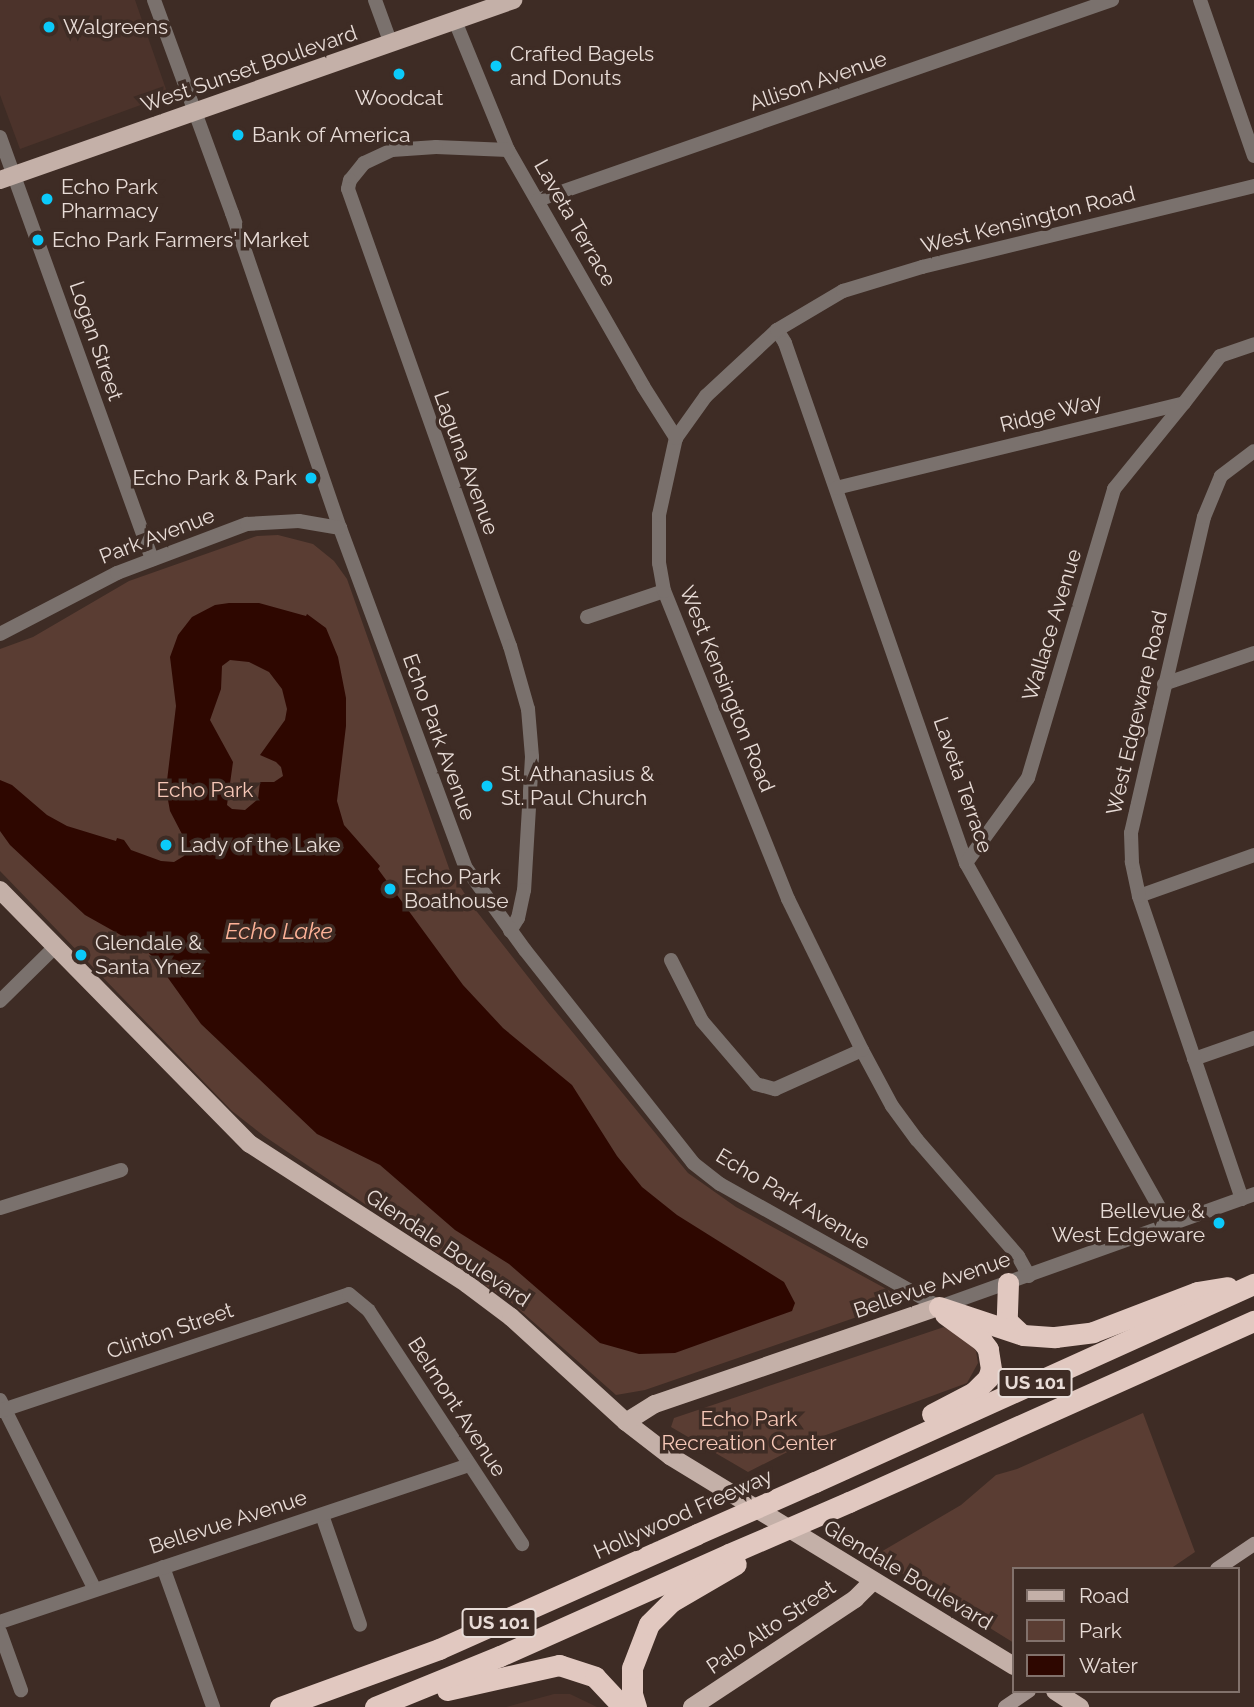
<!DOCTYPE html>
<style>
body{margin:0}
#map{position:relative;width:1254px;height:1707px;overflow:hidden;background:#3e2c25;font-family:Raleway,sans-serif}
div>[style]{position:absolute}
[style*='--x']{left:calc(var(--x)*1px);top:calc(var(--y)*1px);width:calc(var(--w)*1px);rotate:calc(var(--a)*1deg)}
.built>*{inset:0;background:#4c332b}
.green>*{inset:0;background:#5a3d33}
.water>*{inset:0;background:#2e0700}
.minor>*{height:14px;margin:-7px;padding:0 7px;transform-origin:7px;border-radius:7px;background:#7a716d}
.tertiary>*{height:14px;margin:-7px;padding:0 7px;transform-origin:7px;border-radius:7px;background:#7a716d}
.secondary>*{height:14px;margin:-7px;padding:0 7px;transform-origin:7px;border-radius:7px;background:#a4948f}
.primary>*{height:18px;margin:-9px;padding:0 9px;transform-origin:9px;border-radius:9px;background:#c4b0a8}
.motorway>*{height:21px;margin:-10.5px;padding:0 10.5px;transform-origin:10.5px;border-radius:10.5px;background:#e1c8c0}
.motorway-bridge>*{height:21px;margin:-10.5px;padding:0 10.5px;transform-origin:10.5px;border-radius:10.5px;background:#e1c8c0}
.dots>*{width:19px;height:19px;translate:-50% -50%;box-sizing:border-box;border:4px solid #3e2c25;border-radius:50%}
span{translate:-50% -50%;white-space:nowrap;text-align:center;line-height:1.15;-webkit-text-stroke:7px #3e2c25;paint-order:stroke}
.shield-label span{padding:2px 5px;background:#3e2c25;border:2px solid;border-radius:5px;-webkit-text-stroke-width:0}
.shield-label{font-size:19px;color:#e8dcd7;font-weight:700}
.poi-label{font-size:21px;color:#e8dcd7}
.left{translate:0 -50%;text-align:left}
.right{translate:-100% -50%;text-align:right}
.street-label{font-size:21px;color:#e8dcd7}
.park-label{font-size:21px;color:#f6c7b7}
.water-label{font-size:23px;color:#feb297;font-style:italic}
.legend{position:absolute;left:1012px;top:1567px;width:228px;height:126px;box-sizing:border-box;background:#3e2c25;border:2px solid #82726c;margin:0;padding:9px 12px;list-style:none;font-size:21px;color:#e8dcd7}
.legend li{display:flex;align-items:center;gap:14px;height:35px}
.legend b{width:35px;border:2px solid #82726c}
</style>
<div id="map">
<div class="built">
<div style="clip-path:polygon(0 0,135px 0,168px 95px,20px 149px,0 95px)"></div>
<div style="clip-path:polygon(554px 1694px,570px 1694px,597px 1707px,506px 1707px)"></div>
</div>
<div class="green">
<div style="clip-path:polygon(278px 535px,313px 544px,334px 561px,347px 579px,450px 871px,474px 908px,547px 1001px,688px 1173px,736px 1207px,890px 1291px,893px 1299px,889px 1306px,645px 1390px,616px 1395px,513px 1304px,264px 1136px,232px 1111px,0 871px,0 649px,33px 637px,129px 581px,257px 536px)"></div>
<div style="clip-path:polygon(944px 1327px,968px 1340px,976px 1351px,978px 1363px,967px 1383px,807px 1442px,748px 1472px,671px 1427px,674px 1418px)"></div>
<div style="clip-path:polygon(1143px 1413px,1195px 1552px,1170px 1569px,1014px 1569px,1014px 1643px,874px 1556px,961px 1505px,996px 1475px,1017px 1469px)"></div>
</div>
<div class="water">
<div style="clip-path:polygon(evenodd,229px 603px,259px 603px,306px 616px,307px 614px,326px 628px,338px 657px,346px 698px,346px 726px,337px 801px,344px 825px,380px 866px,378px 869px,463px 985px,503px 1028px,572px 1085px,617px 1156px,642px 1187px,677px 1215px,784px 1282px,795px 1303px,792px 1311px,675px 1353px,639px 1354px,600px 1343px,509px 1264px,455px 1230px,380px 1165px,317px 1134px,201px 1024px,153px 957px,142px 947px,85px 915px,10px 845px,0 831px,0 780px,12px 785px,47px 815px,67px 826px,116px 841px,117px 838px,124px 840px,131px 850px,161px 861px,174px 862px,184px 856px,187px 851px,184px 838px,170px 811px,166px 789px,176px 706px,170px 657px,178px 635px,192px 617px,215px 605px,229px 603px,230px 660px,249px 662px,269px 672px,282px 689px,287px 709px,285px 720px,260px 755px,276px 762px,281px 767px,283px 776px,274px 782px,260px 782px,258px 799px,245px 810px,232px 809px,227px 805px,233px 762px,210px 720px,221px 689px,222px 666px,230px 660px)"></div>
</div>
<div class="minor">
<div style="--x:375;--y:0;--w:47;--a:70"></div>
<div style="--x:1200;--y:0;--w:165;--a:70.9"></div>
<div style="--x:455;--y:21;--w:139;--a:67.7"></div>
<div style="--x:508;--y:150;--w:272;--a:60.2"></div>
<div style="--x:643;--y:386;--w:62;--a:57.6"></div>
<div style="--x:0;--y:137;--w:449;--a:70.2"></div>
<div style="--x:508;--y:150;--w:72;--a:-177.6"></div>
<div style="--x:436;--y:147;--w:44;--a:176.1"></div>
<div style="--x:392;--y:150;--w:31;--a:155"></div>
<div style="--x:364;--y:163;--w:22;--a:129"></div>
<div style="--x:350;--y:180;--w:9;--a:103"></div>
<div style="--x:348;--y:189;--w:485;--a:70.5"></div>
<div style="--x:510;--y:646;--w:66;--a:74.1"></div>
<div style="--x:528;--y:709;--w:48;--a:85.2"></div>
<div style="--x:532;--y:757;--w:133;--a:93.4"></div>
<div style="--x:524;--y:890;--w:29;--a:102"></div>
<div style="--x:518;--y:918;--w:15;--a:122"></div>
<div style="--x:538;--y:200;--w:608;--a:-19.21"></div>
<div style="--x:777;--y:330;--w:15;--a:58"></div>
<div style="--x:785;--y:343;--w:551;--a:70.81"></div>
<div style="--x:966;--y:863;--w:416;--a:60.7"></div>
<div style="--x:836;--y:488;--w:358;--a:-13.7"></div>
<div style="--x:1184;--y:403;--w:59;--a:-52.5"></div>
<div style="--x:1220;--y:356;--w:36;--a:-19"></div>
<div style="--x:587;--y:617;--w:81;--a:-18.7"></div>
<div style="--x:1164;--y:684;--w:95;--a:-19"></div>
<div style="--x:966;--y:863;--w:105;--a:-53.9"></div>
<div style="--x:1028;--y:778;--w:302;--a:-73.4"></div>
<div style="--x:1114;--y:489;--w:111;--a:-50.9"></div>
<div style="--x:1139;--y:896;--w:122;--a:-19.6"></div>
<div style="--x:671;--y:960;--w:68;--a:63.1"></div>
<div style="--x:702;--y:1021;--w:83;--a:49.4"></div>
<div style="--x:756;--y:1084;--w:20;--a:15"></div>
<div style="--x:775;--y:1089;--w:95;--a:-24.1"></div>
<div style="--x:0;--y:1001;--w:77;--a:-44.5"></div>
<div style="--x:1194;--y:1059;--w:64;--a:-19.3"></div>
<div style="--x:1242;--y:1199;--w:320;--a:-108.8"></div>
<div style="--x:1139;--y:896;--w:35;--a:-102"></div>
<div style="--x:1132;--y:862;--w:29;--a:-92"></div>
<div style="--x:1131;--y:833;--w:324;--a:-77"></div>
<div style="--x:1204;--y:517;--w:44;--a:-67.5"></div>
<div style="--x:1221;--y:476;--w:41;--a:-37.1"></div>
<div style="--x:0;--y:1208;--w:127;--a:-17.4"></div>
<div style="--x:1029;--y:1276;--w:23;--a:-119"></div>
<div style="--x:1018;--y:1256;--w:154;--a:-131"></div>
<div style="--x:917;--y:1140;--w:42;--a:-126.3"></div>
<div style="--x:892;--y:1106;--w:64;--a:-118.2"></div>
<div style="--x:862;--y:1050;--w:168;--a:-116.1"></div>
<div style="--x:788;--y:899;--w:332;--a:-111.9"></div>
<div style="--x:664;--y:591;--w:28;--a:-100"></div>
<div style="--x:659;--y:563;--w:48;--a:-90"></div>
<div style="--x:659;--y:515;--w:79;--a:-77.6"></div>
<div style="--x:676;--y:438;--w:52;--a:-54.5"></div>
<div style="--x:706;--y:396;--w:97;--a:-42.9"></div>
<div style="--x:777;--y:330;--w:77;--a:-30.6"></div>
<div style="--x:843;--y:291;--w:83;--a:-16.9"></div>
<div style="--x:922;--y:267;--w:342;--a:-13.7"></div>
<div style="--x:0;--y:1400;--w:210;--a:63.4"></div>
<div style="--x:0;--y:1411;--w:368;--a:-18.5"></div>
<div style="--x:349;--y:1294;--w:26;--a:40"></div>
<div style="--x:369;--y:1311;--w:279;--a:56.7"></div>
<div style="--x:322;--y:1515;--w:116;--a:70.9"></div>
<div style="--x:163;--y:1567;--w:149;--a:70.3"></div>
<div style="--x:0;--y:1622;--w:495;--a:-18.5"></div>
<div style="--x:0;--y:1632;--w:62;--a:70.1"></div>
</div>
<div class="tertiary">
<div style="--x:154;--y:0;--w:227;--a:69.9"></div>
<div style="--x:232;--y:213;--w:333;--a:71.1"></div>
<div style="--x:340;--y:528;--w:363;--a:69.7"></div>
<div style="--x:466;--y:868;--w:101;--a:54.3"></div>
<div style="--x:525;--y:950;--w:271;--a:51.7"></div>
<div style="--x:693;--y:1163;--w:34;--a:38"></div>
<div style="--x:720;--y:1184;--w:251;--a:29.3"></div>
<div style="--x:939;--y:1307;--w:335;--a:-19.7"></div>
<div style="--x:0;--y:634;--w:132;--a:-27.5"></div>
<div style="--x:117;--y:573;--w:139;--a:-20.7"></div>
<div style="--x:247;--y:524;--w:52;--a:-3.3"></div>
<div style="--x:299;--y:521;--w:42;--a:9.7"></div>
</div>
<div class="secondary">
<div style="--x:1217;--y:1569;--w:45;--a:-34"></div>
<div style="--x:1005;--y:1707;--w:29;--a:-34"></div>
</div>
<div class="primary">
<div style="--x:0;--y:180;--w:544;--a:-19.33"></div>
<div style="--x:0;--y:890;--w:356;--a:45.5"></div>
<div style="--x:250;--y:1144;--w:258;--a:32.8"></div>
<div style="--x:467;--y:1284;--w:55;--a:36.9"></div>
<div style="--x:511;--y:1317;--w:156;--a:42.4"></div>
<div style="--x:626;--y:1422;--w:56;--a:37.7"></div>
<div style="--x:670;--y:1456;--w:403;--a:31.4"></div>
<div style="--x:626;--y:1422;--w:34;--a:-32"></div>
<div style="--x:655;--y:1404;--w:300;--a:-18.9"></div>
<div style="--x:1055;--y:1691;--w:30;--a:33"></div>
<div style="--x:692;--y:1707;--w:196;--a:-33.5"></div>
<div style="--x:855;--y:1599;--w:25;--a:-45"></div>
</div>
<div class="motorway">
<div style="--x:1008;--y:1283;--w:38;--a:92"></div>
<div style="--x:1007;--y:1321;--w:19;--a:43"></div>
<div style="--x:939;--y:1307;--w:89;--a:18.4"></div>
<div style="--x:1023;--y:1335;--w:32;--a:4"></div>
<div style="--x:1055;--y:1337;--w:38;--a:-7"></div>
<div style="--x:1093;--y:1332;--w:111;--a:-21"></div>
<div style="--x:1197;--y:1292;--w:31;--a:-9"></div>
<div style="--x:932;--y:1414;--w:47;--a:-27.6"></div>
<div style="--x:974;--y:1392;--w:20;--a:-45"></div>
<div style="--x:988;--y:1378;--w:9;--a:-72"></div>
<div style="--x:991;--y:1369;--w:20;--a:-99"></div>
<div style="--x:988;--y:1349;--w:10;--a:-127"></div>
<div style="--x:982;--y:1341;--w:46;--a:-143.9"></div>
<div style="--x:815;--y:1482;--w:482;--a:-24.3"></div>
<div style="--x:849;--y:1502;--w:444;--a:-24.1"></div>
<div style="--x:447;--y:1690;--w:115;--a:-12.6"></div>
<div style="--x:559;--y:1665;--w:38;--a:18"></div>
<div style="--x:595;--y:1677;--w:41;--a:47"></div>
<div style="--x:280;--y:1707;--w:169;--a:-20"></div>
<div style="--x:439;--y:1649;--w:282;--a:-24"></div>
<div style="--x:375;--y:1707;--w:135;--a:-22.2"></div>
<div style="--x:500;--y:1656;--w:251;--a:-24"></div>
<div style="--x:636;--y:1707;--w:14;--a:-107"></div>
<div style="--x:632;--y:1694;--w:26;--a:-90"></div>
<div style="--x:632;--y:1668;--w:47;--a:-68.9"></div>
<div style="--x:649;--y:1624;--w:31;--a:-45"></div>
<div style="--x:671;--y:1602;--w:75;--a:-30.3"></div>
</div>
<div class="motorway-bridge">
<div style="--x:697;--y:1534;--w:129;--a:-23.8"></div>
<div style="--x:729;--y:1554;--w:131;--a:-23.4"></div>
</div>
<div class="dots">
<div style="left:49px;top:27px;background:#0bcafa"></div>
<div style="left:496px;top:66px;background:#0bcafa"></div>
<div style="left:399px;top:74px;background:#0bcafa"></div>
<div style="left:238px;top:135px;background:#0bcafa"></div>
<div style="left:47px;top:199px;background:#0bcafa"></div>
<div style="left:38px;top:240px;background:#0bcafa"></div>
<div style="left:311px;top:478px;background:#0bcafa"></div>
<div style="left:487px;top:786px;background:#0bcafa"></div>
<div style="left:166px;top:845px;background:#0bcafa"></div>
<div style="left:390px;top:889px;background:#0bcafa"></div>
<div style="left:81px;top:955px;background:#0bcafa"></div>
<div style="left:1219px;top:1223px;background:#0bcafa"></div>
</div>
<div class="shield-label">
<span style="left:1035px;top:1383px">US 101</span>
<span style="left:499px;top:1623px">US 101</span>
</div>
<div class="poi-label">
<span class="left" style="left:63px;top:27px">Walgreens</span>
<span class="left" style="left:510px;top:66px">Crafted Bagels<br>and Donuts</span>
<span style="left:399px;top:98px">Woodcat</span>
<span class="left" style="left:252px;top:135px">Bank of America</span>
<span class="left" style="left:61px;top:199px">Echo Park<br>Pharmacy</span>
<span class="left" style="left:52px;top:240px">Echo Park Farmers' Market</span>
<span class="right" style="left:297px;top:478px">Echo Park &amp; Park</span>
<span class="left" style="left:501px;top:786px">St. Athanasius &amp;<br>St. Paul Church</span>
<span class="left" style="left:180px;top:845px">Lady of the Lake</span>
<span class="left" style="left:404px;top:889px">Echo Park<br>Boathouse</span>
<span class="left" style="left:95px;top:955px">Glendale &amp;<br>Santa Ynez</span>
<span class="right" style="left:1205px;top:1223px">Bellevue &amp;<br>West Edgeware</span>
</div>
<div class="street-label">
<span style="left:249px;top:69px;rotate:-19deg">West Sunset Boulevard</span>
<span style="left:818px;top:81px;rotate:-19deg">Allison Avenue</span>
<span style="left:1028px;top:220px;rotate:-14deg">West Kensington Road</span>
<span style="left:575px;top:223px;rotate:60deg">Laveta Terrace</span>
<span style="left:96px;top:341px;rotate:71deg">Logan Street</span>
<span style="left:1051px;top:413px;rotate:-14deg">Ridge Way</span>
<span style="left:466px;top:463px;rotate:70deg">Laguna Avenue</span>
<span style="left:157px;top:536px;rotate:-21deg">Park Avenue</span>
<span style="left:1052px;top:625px;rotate:-73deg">Wallace Avenue</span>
<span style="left:727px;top:689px;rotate:68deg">West Kensington Road</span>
<span style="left:1137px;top:713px;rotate:-77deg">West Edgeware Road</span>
<span style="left:439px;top:737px;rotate:70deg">Echo Park Avenue</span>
<span style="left:963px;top:785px;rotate:71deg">Laveta Terrace</span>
<span style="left:793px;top:1199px;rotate:31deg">Echo Park Avenue</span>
<span style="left:448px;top:1248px;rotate:34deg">Glendale Boulevard</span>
<span style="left:932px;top:1285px;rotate:-19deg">Bellevue Avenue</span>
<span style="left:170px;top:1331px;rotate:-19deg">Clinton Street</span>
<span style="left:457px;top:1407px;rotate:57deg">Belmont Avenue</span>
<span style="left:683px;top:1514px;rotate:-24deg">Hollywood Freeway</span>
<span style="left:228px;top:1522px;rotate:-18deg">Bellevue Avenue</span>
<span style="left:908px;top:1575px;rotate:31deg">Glendale Boulevard</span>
<span style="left:771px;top:1627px;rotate:-34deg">Palo Alto Street</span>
</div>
<div class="park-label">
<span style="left:205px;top:790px">Echo Park</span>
<span style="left:749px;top:1431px">Echo Park<br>Recreation Center</span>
</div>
<div class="water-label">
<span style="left:279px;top:931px">Echo Lake</span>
</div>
<ul class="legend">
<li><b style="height:9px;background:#c4b0a8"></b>Road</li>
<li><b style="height:19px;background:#5a3d33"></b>Park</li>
<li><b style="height:19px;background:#2e0700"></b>Water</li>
</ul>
</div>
